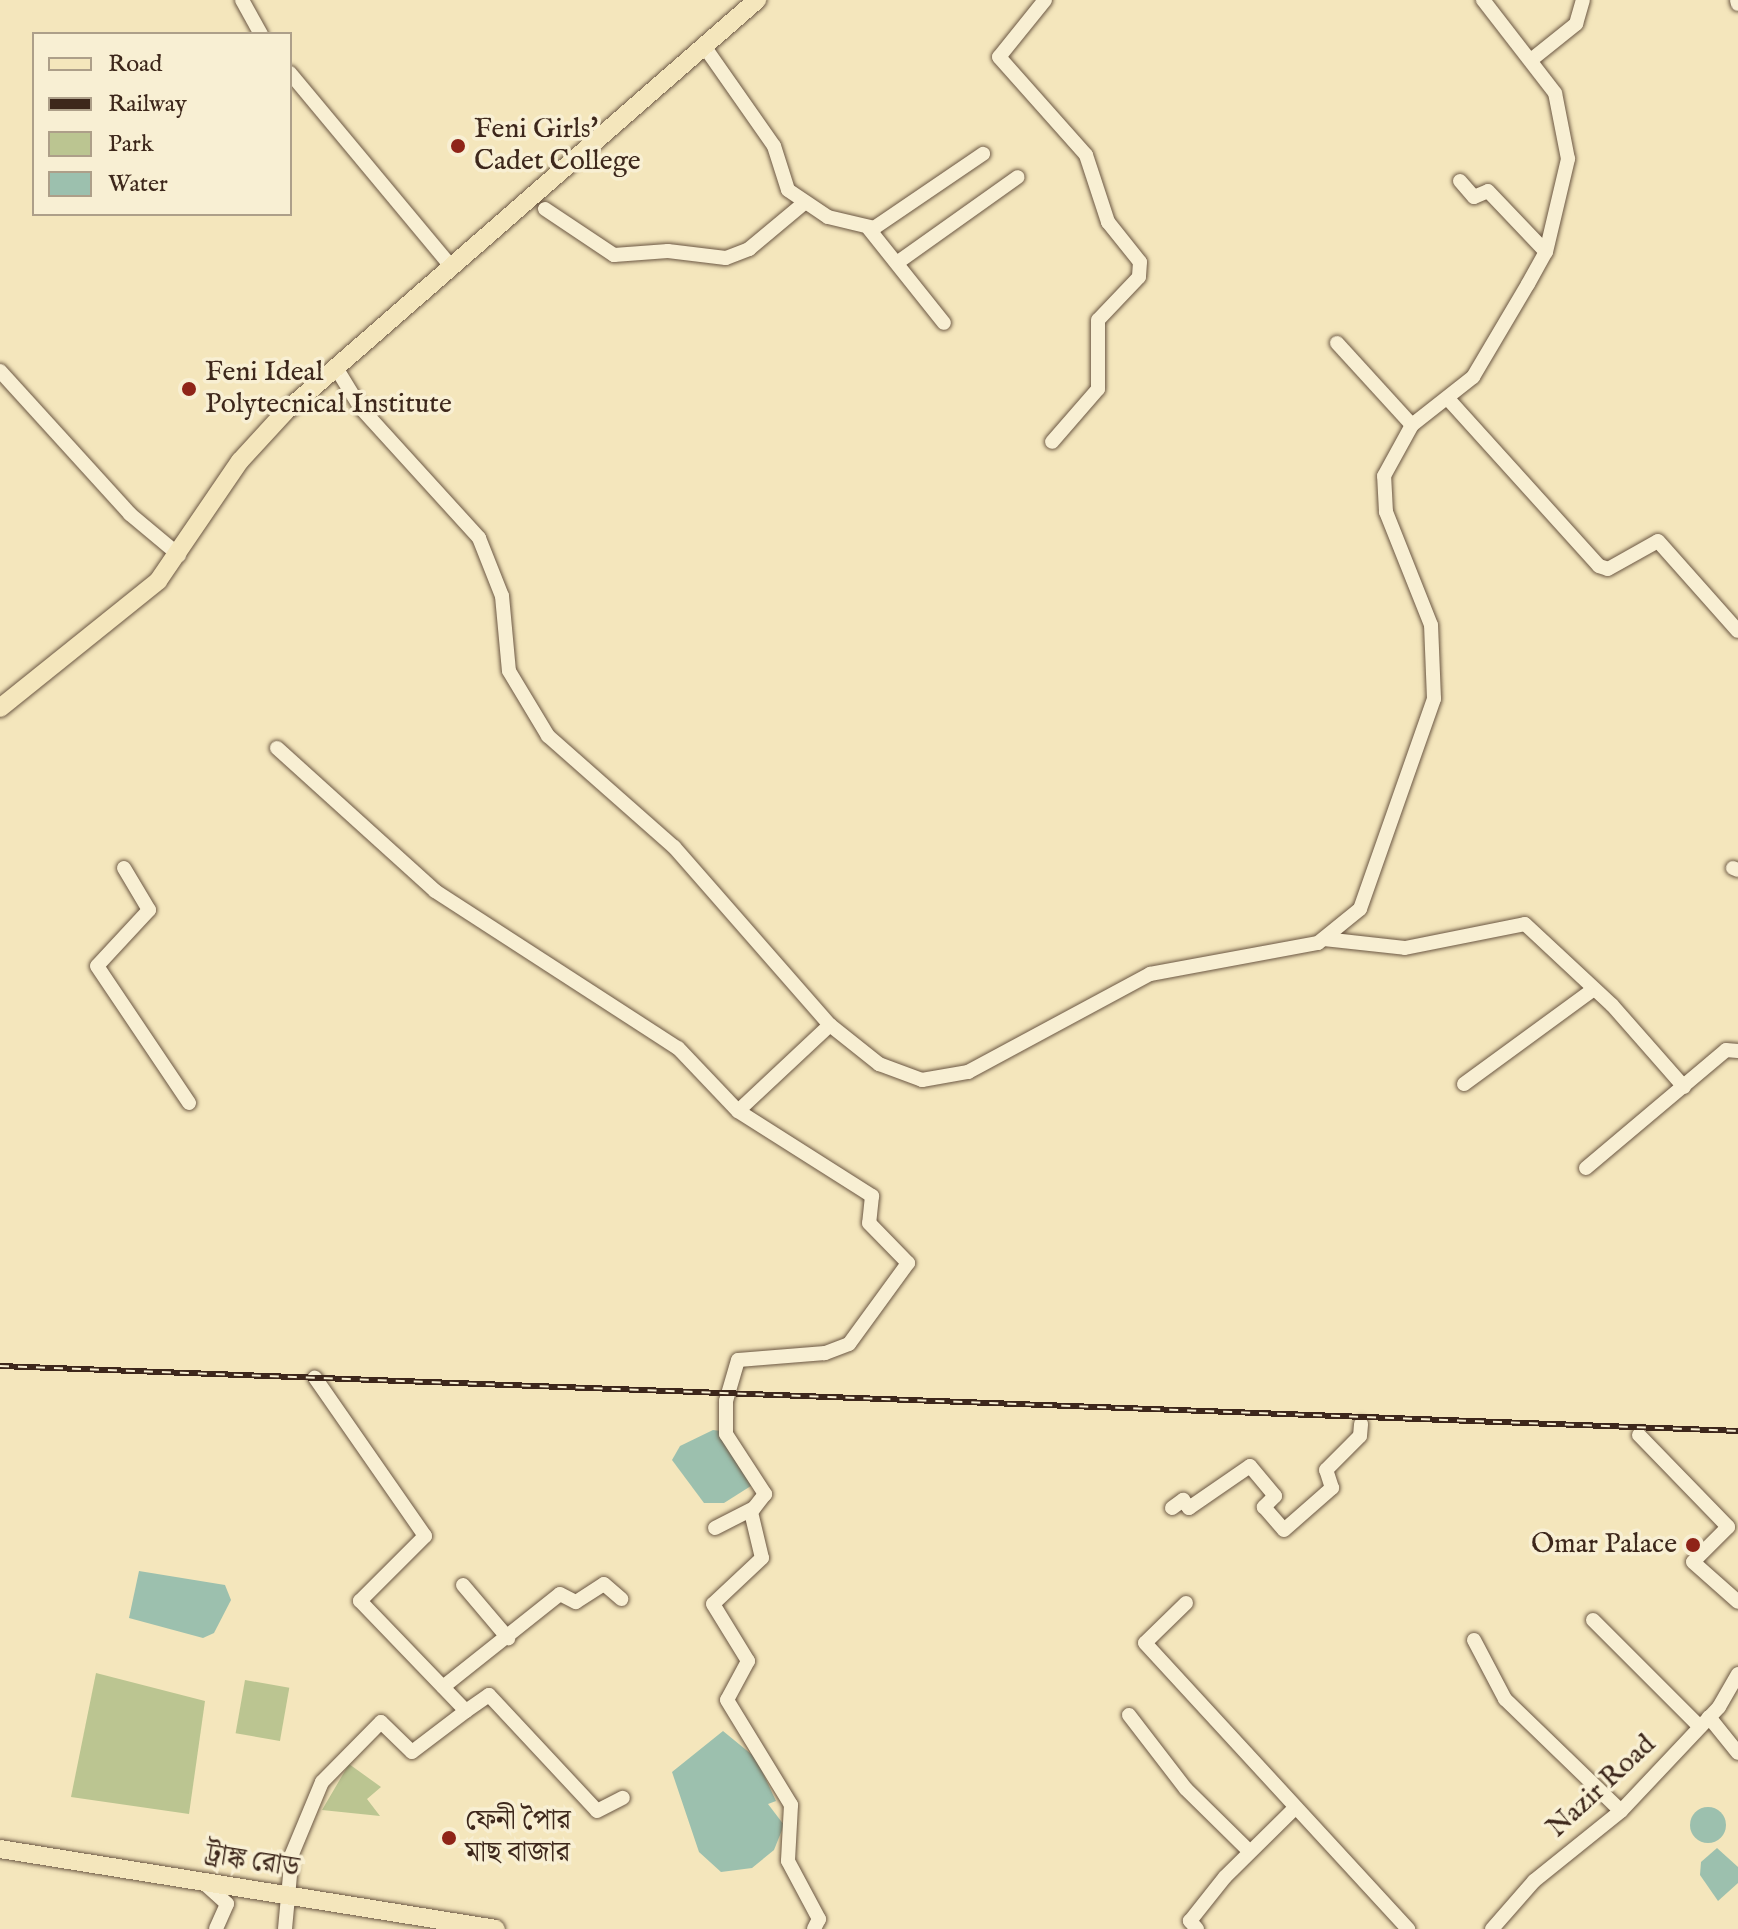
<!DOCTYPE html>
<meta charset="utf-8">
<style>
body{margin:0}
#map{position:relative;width:1738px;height:1929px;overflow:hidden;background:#f4e6bc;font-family:"IM FELL English","Noto Serif Bengali",serif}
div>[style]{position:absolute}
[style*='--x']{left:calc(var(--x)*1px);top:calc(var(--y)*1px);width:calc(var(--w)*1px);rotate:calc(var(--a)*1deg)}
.green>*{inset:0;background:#bbc591;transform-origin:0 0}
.water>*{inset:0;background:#9cc0ae}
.round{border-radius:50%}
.roads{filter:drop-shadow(0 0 2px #6b5743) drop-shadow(0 0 2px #6b5743)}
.minor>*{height:14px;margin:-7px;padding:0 7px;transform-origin:7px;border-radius:7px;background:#f8efd3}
.major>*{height:18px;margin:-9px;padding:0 9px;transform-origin:9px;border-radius:9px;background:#f4e6bc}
.rail>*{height:6px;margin-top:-3px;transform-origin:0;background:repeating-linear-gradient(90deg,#f8efd3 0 9px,#3d271b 0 18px);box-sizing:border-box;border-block:2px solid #3d271b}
.dots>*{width:22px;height:22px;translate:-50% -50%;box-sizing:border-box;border:4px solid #f8efd3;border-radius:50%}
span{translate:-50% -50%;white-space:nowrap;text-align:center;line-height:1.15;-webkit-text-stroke:7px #f8efd3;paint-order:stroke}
.poi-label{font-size:28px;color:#3d271b}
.left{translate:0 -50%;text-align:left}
.right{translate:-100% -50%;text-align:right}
.street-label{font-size:28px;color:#3d271b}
.legend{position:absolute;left:32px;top:32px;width:260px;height:184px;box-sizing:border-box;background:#f8efd3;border:2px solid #ad9f89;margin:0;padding:10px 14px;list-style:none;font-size:24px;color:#3d271b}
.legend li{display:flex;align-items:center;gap:16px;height:40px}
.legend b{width:40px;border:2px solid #ad9f89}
</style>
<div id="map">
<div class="green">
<div style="clip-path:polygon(96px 1673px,205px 1701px,189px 1814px,71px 1797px)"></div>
<div style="left:245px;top:1680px;width:45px;height:54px;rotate:10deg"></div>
<div style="clip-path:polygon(349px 1764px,381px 1787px,367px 1799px,380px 1816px,322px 1810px)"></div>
</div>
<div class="water">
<div style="clip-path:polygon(713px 1430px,721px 1431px,754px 1484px,724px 1503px,704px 1503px,672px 1460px,680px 1446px)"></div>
<div style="clip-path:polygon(139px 1571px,225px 1585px,231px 1600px,214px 1633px,203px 1638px,129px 1618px)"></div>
<div style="clip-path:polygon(723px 1731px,756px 1758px,776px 1801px,768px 1804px,784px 1825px,774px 1850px,752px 1868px,721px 1872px,699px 1852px,672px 1772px)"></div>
<div class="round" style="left:1690px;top:1807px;width:36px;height:36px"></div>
<div style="clip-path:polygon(1717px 1848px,1738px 1867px,1738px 1883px,1718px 1901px,1700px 1875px,1701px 1862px)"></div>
</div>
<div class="roads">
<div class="minor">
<div style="--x:242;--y:0;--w:39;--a:61"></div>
<div style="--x:1045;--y:0;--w:73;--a:128.9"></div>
<div style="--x:999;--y:57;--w:131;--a:48.4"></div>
<div style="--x:1086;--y:155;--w:71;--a:71.8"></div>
<div style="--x:1108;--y:222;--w:51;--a:51.3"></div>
<div style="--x:1140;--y:262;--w:15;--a:94"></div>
<div style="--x:1139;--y:277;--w:59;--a:133.6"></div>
<div style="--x:1098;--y:320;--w:69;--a:90"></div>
<div style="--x:1098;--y:389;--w:70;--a:131"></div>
<div style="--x:1737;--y:0;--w:4;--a:76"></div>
<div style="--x:704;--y:46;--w:122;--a:55"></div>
<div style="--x:774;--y:146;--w:46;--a:72.3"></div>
<div style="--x:788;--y:190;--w:48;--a:34"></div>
<div style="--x:828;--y:217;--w:47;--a:13.4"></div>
<div style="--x:874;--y:228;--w:132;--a:-34.2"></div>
<div style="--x:1531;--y:60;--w:58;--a:-38.7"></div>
<div style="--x:1576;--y:24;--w:25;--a:-74"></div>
<div style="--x:290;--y:73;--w:249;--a:50.2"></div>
<div style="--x:1460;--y:181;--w:21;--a:49"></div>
<div style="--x:1474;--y:197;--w:15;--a:-23"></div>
<div style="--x:1488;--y:191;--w:84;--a:46.4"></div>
<div style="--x:545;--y:209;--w:83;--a:33.7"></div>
<div style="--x:614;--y:255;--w:54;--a:-4.2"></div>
<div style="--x:668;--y:251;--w:58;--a:6.9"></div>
<div style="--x:726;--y:258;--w:25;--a:-21"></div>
<div style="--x:749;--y:249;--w:70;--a:-39.8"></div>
<div style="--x:869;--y:229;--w:120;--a:51.4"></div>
<div style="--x:901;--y:260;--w:143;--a:-35.4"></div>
<div style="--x:1337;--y:343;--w:111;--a:47.6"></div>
<div style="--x:335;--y:366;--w:48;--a:58.6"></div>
<div style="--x:360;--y:407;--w:177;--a:47.7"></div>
<div style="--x:479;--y:538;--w:62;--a:68.4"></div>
<div style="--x:502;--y:596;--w:75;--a:84.7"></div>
<div style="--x:509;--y:671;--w:76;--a:59"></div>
<div style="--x:548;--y:736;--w:168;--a:41.4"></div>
<div style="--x:674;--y:847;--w:237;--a:48.8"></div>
<div style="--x:830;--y:1025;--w:63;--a:38.5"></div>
<div style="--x:879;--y:1064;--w:46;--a:20.4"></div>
<div style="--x:922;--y:1080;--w:47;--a:-9.9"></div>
<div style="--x:968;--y:1072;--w:207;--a:-28.3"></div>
<div style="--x:1150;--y:974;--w:171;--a:-10.5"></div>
<div style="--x:1318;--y:943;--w:54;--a:-39"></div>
<div style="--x:1360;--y:909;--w:223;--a:-70.6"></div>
<div style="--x:1434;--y:699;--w:74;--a:-92.3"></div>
<div style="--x:1431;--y:625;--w:122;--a:-111.7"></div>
<div style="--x:1386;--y:512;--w:36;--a:-93"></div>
<div style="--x:1384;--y:476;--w:58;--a:-61.2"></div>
<div style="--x:1412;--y:425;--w:78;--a:-38.2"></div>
<div style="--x:1473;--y:377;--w:108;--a:-59.4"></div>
<div style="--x:1528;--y:284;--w:37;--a:-61"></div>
<div style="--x:1546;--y:252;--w:96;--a:-76.7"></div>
<div style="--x:1568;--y:159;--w:67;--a:-101.1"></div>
<div style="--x:1555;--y:93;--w:118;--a:-127.7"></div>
<div style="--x:0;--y:371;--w:193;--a:47.7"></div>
<div style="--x:130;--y:514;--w:64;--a:39.9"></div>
<div style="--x:1450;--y:401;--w:222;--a:47.9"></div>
<div style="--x:1599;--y:566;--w:9;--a:18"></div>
<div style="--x:1608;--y:569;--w:57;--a:-29.2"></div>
<div style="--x:1658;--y:541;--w:120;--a:48.4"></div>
<div style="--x:277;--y:748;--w:213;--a:42.1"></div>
<div style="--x:435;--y:891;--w:289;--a:32.9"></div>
<div style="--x:678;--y:1048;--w:87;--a:46.4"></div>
<div style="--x:738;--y:1111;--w:159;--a:32.4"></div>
<div style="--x:872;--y:1196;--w:27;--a:96"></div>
<div style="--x:869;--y:1223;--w:56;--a:45.7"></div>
<div style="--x:908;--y:1263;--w:100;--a:126.1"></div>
<div style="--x:849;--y:1344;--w:26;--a:159"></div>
<div style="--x:825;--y:1353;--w:87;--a:175.4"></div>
<div style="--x:738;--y:1360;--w:43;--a:106.3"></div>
<div style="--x:726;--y:1401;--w:33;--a:90"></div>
<div style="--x:726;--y:1434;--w:72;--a:57"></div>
<div style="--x:765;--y:1494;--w:23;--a:128"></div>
<div style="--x:751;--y:1512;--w:47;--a:76.6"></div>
<div style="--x:762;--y:1558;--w:67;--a:136.8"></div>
<div style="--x:713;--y:1604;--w:67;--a:58.4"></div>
<div style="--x:748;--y:1661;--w:44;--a:118.3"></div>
<div style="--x:727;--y:1700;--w:123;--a:58.6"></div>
<div style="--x:791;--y:1805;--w:56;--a:93.1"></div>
<div style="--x:788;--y:1861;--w:66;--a:61.9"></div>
<div style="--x:819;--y:1919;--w:11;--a:117"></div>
<div style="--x:124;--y:868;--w:49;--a:59.2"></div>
<div style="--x:149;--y:910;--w:76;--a:132.9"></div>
<div style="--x:97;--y:966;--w:165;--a:56.1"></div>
<div style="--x:1733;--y:868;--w:5;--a:22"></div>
<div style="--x:1324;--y:939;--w:81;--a:6.3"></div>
<div style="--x:1405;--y:948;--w:122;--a:-11.3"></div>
<div style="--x:1525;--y:924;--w:119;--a:43"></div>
<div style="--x:1612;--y:1005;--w:109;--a:48.7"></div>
<div style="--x:1464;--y:1084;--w:157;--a:-36.2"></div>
<div style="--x:738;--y:1111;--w:126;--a:-43.1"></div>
<div style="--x:1586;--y:1168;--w:183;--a:-40.1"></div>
<div style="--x:1726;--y:1050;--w:12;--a:5"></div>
<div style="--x:1639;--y:1435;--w:128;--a:45.9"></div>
<div style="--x:1728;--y:1527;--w:49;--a:135"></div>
<div style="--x:1693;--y:1562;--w:60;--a:41.6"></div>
<div style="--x:1172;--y:1508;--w:14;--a:-36"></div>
<div style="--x:1183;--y:1500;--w:10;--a:53"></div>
<div style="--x:1189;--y:1508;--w:74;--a:-34.5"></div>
<div style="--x:1250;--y:1466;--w:39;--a:50"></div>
<div style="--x:1275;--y:1496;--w:16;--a:135"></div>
<div style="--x:1264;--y:1507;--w:30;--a:49"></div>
<div style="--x:1284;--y:1530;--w:64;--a:-41.2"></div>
<div style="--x:1332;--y:1488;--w:19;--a:-108"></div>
<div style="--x:1326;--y:1470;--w:48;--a:-45"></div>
<div style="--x:1360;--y:1436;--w:12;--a:-85"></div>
<div style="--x:715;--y:1528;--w:44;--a:-27.1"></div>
<div style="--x:463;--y:1585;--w:70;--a:49.7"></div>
<div style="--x:1186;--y:1603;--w:57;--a:135.7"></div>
<div style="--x:1145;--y:1643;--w:389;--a:47.4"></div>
<div style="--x:1593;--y:1620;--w:151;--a:45"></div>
<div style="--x:1474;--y:1640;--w:67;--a:62.3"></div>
<div style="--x:1505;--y:1699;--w:161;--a:44"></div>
<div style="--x:443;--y:1687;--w:149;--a:-38.5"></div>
<div style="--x:560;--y:1594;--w:18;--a:27"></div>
<div style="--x:576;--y:1602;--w:33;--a:-33"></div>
<div style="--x:604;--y:1584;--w:23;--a:41"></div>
<div style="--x:466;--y:1711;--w:28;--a:-35"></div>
<div style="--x:489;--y:1695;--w:158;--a:47"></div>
<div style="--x:597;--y:1811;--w:29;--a:-27"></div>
<div style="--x:1129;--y:1715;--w:93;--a:52.4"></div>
<div style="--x:1186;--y:1789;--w:87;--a:44.5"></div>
<div style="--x:1709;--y:1717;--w:46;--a:51.1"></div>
<div style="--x:204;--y:1883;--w:31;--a:42"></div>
<div style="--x:227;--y:1904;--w:27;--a:114"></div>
<div style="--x:285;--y:1929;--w:75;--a:-84.7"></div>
<div style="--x:292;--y:1854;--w:78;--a:-67.4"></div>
<div style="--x:322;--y:1782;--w:84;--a:-45.5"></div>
<div style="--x:381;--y:1722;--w:43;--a:44.1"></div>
<div style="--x:412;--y:1752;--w:68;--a:-37.2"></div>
<div style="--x:466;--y:1711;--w:153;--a:-133.9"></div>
<div style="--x:360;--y:1601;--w:92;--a:-45"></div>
<div style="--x:425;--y:1536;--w:193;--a:-124.8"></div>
<div style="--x:1197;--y:1929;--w:11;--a:-131"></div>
<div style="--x:1190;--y:1921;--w:56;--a:-51.5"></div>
<div style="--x:1225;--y:1877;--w:95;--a:-44.6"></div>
<div style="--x:1492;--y:1929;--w:64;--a:-48.8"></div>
<div style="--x:1534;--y:1881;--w:112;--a:-38.8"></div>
<div style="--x:1621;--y:1811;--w:143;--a:-46.7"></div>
<div style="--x:1719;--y:1707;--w:38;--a:-60"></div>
</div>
<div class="major">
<div style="--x:0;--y:708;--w:203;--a:-38.8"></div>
<div style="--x:158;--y:581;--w:145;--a:-55.7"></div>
<div style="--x:240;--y:461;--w:67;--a:-47.4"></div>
<div style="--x:285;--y:412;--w:627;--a:-41.12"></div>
<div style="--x:0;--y:1849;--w:502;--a:9.16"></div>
</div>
</div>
<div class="rail">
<div style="--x:0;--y:1366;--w:1739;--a:2.14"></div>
</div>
<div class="dots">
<div style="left:458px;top:146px;background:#8f2418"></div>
<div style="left:189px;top:389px;background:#8f2418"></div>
<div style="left:1693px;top:1545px;background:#8f2418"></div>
<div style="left:449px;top:1838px;background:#8f2418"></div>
</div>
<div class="poi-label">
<span class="left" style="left:474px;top:146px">Feni Girls'<br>Cadet College</span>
<span class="left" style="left:205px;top:389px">Feni Ideal<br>Polytecnical Institute</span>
<span class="right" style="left:1677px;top:1545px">Omar Palace</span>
<span class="left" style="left:465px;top:1838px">ফেনী পৈার<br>মাছ বাজার</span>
</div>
<div class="street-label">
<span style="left:1602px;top:1787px;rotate:-43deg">Nazir Road</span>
<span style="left:252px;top:1862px;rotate:9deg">ট্রাঙ্ক রোড</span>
</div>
<ul class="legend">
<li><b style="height:10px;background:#f4e6bc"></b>Road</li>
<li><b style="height:10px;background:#3d271b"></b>Railway</li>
<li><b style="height:22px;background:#bbc591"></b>Park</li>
<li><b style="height:22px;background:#9cc0ae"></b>Water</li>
</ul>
</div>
